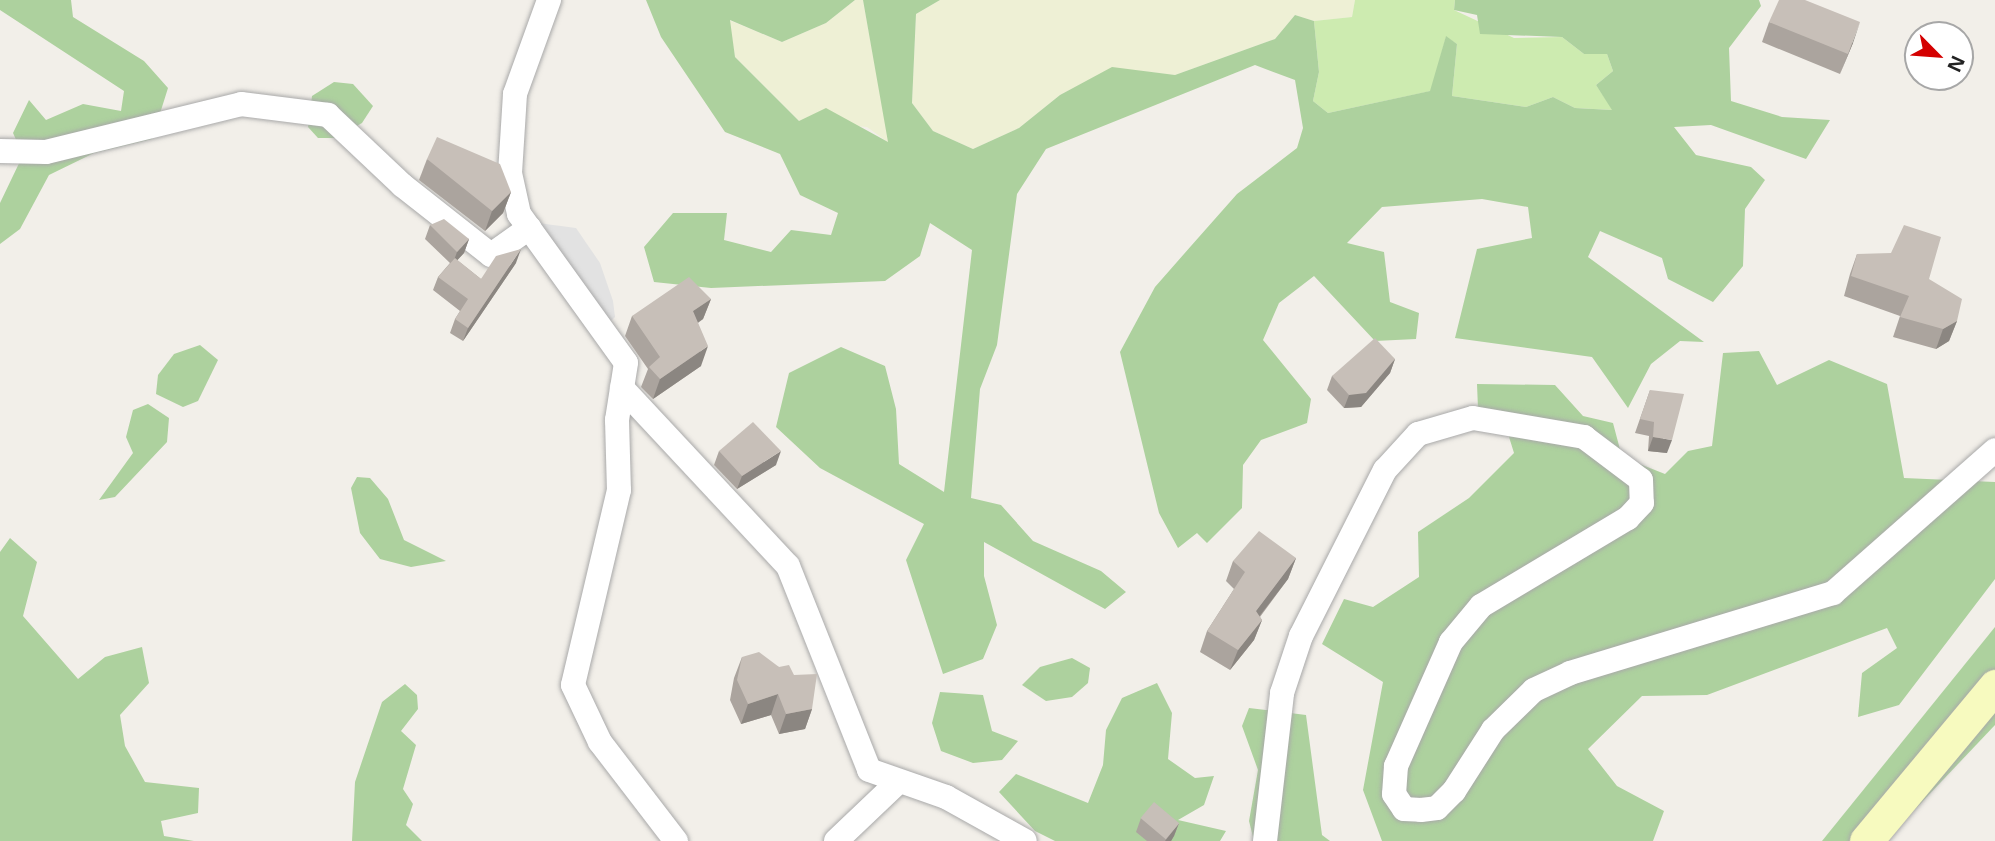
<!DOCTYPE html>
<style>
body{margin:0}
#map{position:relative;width:1995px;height:841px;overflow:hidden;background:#f2efe9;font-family:"Open Sans",sans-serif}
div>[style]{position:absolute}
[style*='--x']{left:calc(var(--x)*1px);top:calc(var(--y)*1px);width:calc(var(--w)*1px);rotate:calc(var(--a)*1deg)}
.farmland>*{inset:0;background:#eef0d5}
.grass>*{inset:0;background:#cdebb0}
.forest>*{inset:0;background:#add19e}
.parking>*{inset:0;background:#e2e2e2}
.roads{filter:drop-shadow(0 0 2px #a9a9a9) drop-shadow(0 0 2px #a9a9a9)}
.street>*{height:24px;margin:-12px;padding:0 12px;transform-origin:12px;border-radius:12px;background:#fff}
.secondary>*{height:33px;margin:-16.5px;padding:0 16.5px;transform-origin:16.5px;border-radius:16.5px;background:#f7fabf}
.wall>*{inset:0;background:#aba49e}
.shaded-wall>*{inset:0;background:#8b8681}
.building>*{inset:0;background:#c7bfb8;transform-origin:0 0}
span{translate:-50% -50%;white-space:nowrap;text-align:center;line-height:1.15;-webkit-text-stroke:7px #fff;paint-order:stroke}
.north{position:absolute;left:1904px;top:21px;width:70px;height:70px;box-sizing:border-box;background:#fff;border:2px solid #a7a7a7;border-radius:50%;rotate:115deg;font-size:19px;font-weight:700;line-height:28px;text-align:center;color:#222}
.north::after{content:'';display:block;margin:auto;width:24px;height:32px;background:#d40000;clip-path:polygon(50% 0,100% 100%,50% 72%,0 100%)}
</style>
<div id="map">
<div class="farmland">
<div style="clip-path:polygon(855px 0,863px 0,889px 143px,867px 127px,799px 121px,735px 57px,729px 20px,782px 42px,826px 23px)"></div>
<div style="clip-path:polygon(940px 0,1355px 0,1352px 17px,1314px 21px,1295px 15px,1275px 39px,1175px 75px,1112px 68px,1060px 95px,1019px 128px,973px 149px,933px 131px,912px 103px,916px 14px)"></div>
</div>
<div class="grass">
<div style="clip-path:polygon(1355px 0,1455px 0,1454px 10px,1514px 38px,1562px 37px,1584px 54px,1607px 54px,1613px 71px,1596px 85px,1613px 110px,1575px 108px,1553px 97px,1526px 107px,1452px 96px,1457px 44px,1446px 37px,1431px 91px,1328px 113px,1313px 101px,1319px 72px,1314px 21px,1352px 17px)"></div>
</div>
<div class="forest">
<div style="clip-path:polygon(0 0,71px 0,73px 17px,144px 61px,168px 88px,152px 139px,94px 153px,49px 175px,20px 229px,0 244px,0 203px,23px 155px,13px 133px,29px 100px,46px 120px,83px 104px,121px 111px,124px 91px,0 10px)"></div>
<div style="clip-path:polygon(646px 0,855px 0,826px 23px,782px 42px,730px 20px,735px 57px,799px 121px,826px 108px,888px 142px,863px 0,940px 0,916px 14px,912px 103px,933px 131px,973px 149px,1019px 128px,1060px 95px,1112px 67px,1175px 75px,1275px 39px,1295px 15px,1314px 21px,1319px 72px,1313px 101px,1328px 113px,1430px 91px,1446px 36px,1457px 44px,1452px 96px,1526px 107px,1553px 97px,1575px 108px,1612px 110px,1596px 85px,1613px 71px,1607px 54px,1584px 54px,1562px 37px,1480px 34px,1477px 15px,1454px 10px,1455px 0,1759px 0,1761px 6px,1729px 48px,1731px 101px,1782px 117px,1830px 120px,1806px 159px,1711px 125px,1674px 127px,1696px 155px,1751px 167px,1765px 180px,1745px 209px,1743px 266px,1713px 302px,1668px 279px,1662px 258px,1600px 231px,1588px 257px,1704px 342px,1680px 341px,1651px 364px,1628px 408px,1592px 357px,1455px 338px,1477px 249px,1532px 238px,1528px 207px,1482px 199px,1382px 207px,1347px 243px,1384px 252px,1390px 302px,1419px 313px,1416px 339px,1375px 341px,1314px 276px,1279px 303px,1263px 340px,1311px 399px,1307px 423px,1261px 440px,1243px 465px,1242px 508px,1207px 543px,1197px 533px,1178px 548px,1159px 513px,1120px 352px,1155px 287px,1191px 246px,1237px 194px,1297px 148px,1303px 128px,1295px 80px,1255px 65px,1046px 149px,1017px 194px,997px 345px,980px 389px,971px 498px,1001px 505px,1033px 541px,1101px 571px,1126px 592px,1105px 609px,984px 542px,984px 576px,997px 625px,983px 659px,943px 674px,906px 560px,924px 524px,820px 468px,776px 427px,789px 373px,841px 347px,885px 366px,896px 409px,899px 464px,944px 492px,972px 250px,930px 223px,920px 256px,885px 281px,711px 288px,654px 282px,644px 247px,673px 213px,727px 213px,724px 240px,771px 252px,791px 230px,831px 235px,838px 213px,800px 195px,780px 154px,725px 132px,661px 37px)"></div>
<div style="clip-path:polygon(334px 82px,353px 84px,373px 106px,362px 123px,336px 138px,318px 138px,308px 127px,312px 96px)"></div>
<div style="clip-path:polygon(200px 345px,218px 360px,198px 401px,183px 407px,156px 394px,158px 375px,174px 354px)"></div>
<div style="clip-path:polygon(1759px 351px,1777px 385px,1829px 360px,1887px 384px,1904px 478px,1995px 482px,1995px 579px,1899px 705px,1858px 717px,1862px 673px,1897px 648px,1887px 628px,1707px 695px,1642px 696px,1588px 749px,1617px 786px,1664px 811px,1653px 841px,1382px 841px,1363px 790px,1383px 682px,1322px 644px,1344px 599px,1373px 607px,1419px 577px,1418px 532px,1469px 498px,1514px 453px,1501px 411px,1478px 409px,1477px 384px,1555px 385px,1583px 416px,1613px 423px,1622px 457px,1665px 474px,1688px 451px,1712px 446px,1723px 353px)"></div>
<div style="clip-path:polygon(148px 404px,169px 418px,167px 442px,115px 497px,99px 500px,133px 453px,126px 437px,133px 410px)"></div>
<div style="clip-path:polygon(357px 477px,370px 478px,388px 499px,404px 540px,446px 561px,411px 567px,380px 559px,360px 533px,351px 488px)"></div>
<div style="clip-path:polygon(10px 538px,37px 562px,23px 616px,78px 679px,105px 657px,142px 647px,149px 683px,120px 715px,125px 746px,145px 782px,199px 788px,198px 813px,161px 821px,164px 836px,194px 841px,0 841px,0 552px)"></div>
<div style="clip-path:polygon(1995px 627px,1995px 725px,1885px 841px,1822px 841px)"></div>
<div style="clip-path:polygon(1072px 658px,1090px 668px,1088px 683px,1072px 697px,1046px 701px,1022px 685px,1040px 667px)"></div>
<div style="clip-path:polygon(1157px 683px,1172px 713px,1168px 759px,1195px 778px,1214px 776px,1204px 805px,1178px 820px,1226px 831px,1220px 841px,1055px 841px,1035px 831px,999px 792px,1016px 774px,1088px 803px,1103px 765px,1106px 730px,1122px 698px)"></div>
<div style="clip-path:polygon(405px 684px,417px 695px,418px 709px,401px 731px,416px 745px,403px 789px,413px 804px,406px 825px,422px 841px,352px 841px,355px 782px,382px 702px)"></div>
<div style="clip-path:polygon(940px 692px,983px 695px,992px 731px,1018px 741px,1002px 760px,973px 763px,941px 751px,932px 723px)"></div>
<div style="clip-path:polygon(1249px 708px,1306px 715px,1322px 835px,1330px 841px,1254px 841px,1249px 821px,1258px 770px,1242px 726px)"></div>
</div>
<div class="parking">
<div style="clip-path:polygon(538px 223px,576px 228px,600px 263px,613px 301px,615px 317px,606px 326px)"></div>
</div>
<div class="roads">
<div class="street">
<div style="--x:549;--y:0;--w:100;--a:109.9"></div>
<div style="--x:515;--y:94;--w:79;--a:93.6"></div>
<div style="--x:510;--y:173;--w:42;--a:77.6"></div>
<div style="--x:519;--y:214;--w:183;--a:54.3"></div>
<div style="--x:626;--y:363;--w:58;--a:99"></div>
<div style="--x:617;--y:420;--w:70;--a:88.4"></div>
<div style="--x:619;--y:490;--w:200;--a:103.3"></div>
<div style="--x:573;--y:685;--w:63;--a:64.7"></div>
<div style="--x:600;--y:742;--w:125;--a:52.5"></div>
<div style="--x:0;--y:151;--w:46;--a:1.2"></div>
<div style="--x:46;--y:152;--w:201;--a:-13.8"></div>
<div style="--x:241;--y:104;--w:88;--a:7.2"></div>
<div style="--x:328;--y:115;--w:102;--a:43.4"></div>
<div style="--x:402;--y:185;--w:113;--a:38.2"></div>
<div style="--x:491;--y:255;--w:47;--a:-35.4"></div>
<div style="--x:622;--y:388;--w:243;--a:47"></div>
<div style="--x:788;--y:566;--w:219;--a:68.3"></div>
<div style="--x:869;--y:770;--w:82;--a:19.3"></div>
<div style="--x:946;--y:797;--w:90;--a:29.1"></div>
<div style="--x:836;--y:841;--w:86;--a:-43.6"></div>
<div style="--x:1265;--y:841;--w:149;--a:-83.4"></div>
<div style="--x:1282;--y:693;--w:60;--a:-71.6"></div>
<div style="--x:1301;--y:636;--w:186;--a:-63.2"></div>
<div style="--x:1385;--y:470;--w:49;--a:-47.5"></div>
<div style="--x:1418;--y:434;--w:57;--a:-16.2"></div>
<div style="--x:1473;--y:418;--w:113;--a:9.7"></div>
<div style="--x:1584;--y:437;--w:71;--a:37"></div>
<div style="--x:1641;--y:480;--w:23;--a:88"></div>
<div style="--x:1642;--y:503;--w:21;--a:133"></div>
<div style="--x:1628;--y:518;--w:171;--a:149.1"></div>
<div style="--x:1481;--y:606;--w:47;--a:129.8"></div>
<div style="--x:1451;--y:642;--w:136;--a:113.9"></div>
<div style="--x:1396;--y:766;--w:28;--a:94"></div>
<div style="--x:1394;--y:794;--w:18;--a:56"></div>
<div style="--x:1404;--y:809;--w:17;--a:3"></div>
<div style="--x:1421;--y:810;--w:16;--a:-7"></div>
<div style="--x:1437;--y:808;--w:24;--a:-45"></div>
<div style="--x:1454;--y:791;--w:72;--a:-57.4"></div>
<div style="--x:1493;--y:730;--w:57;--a:-44.3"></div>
<div style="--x:1534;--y:690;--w:40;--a:-25"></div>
<div style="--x:1570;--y:673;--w:275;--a:-16.9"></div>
<div style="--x:1833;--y:593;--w:216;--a:-41.4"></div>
</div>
<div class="secondary">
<div style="--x:1866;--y:841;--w:202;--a:-50.2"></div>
</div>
</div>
<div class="wall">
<div style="clip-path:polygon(1769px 22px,1853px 43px,1840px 74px,1762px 42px)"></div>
<div style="clip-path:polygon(427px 159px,511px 192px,503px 213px,485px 231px,419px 180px)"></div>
<div style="clip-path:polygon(430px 225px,469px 239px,464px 253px,457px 260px,481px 279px,516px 263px,463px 341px,450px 333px,455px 319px,460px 311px,433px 290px,438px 277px,450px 263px,425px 239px)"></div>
<div style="clip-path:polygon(1857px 254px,1957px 321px,1949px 341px,1936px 349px,1893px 337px,1900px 316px,1844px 296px,1850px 274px)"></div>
<div style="clip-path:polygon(711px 299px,703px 319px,698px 323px,701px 366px,653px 399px,641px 387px,648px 369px,625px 336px,632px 316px)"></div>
<div style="clip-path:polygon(1395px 359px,1390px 373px,1361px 407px,1344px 408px,1327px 390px,1332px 376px)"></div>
<div style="clip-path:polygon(1650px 390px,1667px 453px,1648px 451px,1649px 436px,1635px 433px)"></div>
<div style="clip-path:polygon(719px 451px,776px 465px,737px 489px,714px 465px)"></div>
<div style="clip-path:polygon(1296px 558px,1288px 579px,1260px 617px,1262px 620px,1254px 640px,1230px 670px,1200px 652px,1207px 631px,1234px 589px,1226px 581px,1233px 561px)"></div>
<div style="clip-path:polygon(742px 657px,779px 667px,812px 709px,805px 729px,779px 734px,771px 715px,741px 724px,730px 700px,734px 678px)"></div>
<div style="clip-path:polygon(1141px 818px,1179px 823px,1174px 836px,1171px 841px,1147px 841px,1136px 832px)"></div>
</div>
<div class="shaded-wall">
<div style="clip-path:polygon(1860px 22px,1853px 43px,1840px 74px,1848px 54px)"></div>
<div style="clip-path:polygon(511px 192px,503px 213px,485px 231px,492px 211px)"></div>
<div style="clip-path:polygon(469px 239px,464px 253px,452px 266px,457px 252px)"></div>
<div style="clip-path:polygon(521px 249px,516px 263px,463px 341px,468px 328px)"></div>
<div style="clip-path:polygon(711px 299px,703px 319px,685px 331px,693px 311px)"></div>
<div style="clip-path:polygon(1957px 321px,1949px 341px,1936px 349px,1943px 329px)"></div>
<div style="clip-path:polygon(708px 346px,701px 366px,653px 399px,660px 379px)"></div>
<div style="clip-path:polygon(1395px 359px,1390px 373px,1361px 407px,1344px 408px,1349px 395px)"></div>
<div style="clip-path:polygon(1653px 437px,1672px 440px,1667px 453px,1648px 451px)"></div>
<div style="clip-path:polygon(781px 451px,776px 465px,737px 489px,742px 476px)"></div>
<div style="clip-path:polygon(1296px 558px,1288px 579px,1248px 631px,1256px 611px)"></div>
<div style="clip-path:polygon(1262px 620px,1254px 640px,1230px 670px,1238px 650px)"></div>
<div style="clip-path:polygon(778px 694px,771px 715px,741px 724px,748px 704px)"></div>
<div style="clip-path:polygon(812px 709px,805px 729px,779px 734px,786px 714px)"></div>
<div style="clip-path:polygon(1179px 823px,1174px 836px,1171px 841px,1165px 841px)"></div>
</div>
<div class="building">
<div style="clip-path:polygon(1779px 0,1805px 0,1860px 22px,1848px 54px,1769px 22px)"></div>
<div style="clip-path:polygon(437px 137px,500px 164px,511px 192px,492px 211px,427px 159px)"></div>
<div style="clip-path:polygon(444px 219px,469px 239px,457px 252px,430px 225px)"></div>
<div style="clip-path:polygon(1904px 225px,1941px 237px,1929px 279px,1962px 299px,1957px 321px,1943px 329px,1900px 317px,1909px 296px,1851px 276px,1857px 254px,1891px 253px)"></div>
<div style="clip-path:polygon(521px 249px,468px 328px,455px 319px,468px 299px,438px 277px,455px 258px,481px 279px,496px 256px)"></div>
<div style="clip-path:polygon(689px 277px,711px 299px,693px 311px,708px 346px,660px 379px,649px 367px,660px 357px,632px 316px)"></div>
<div style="clip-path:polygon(1375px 338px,1395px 359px,1366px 393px,1349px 395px,1332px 376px)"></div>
<div style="clip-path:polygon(1650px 390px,1684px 394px,1672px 440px,1653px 437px,1654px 422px,1640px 419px)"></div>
<div style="clip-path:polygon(753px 422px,781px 451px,742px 476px,719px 451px)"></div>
<div style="clip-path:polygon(1259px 531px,1296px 558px,1256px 611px,1262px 620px,1238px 650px,1207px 631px,1245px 572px,1233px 561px)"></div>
<div style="clip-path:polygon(759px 652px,779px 667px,789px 665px,794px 675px,817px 674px,812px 709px,786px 714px,778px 694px,748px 704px,737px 680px,742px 657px)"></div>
<div style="left:1154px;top:802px;width:33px;height:21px;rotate:40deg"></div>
</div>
<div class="north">N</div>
</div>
